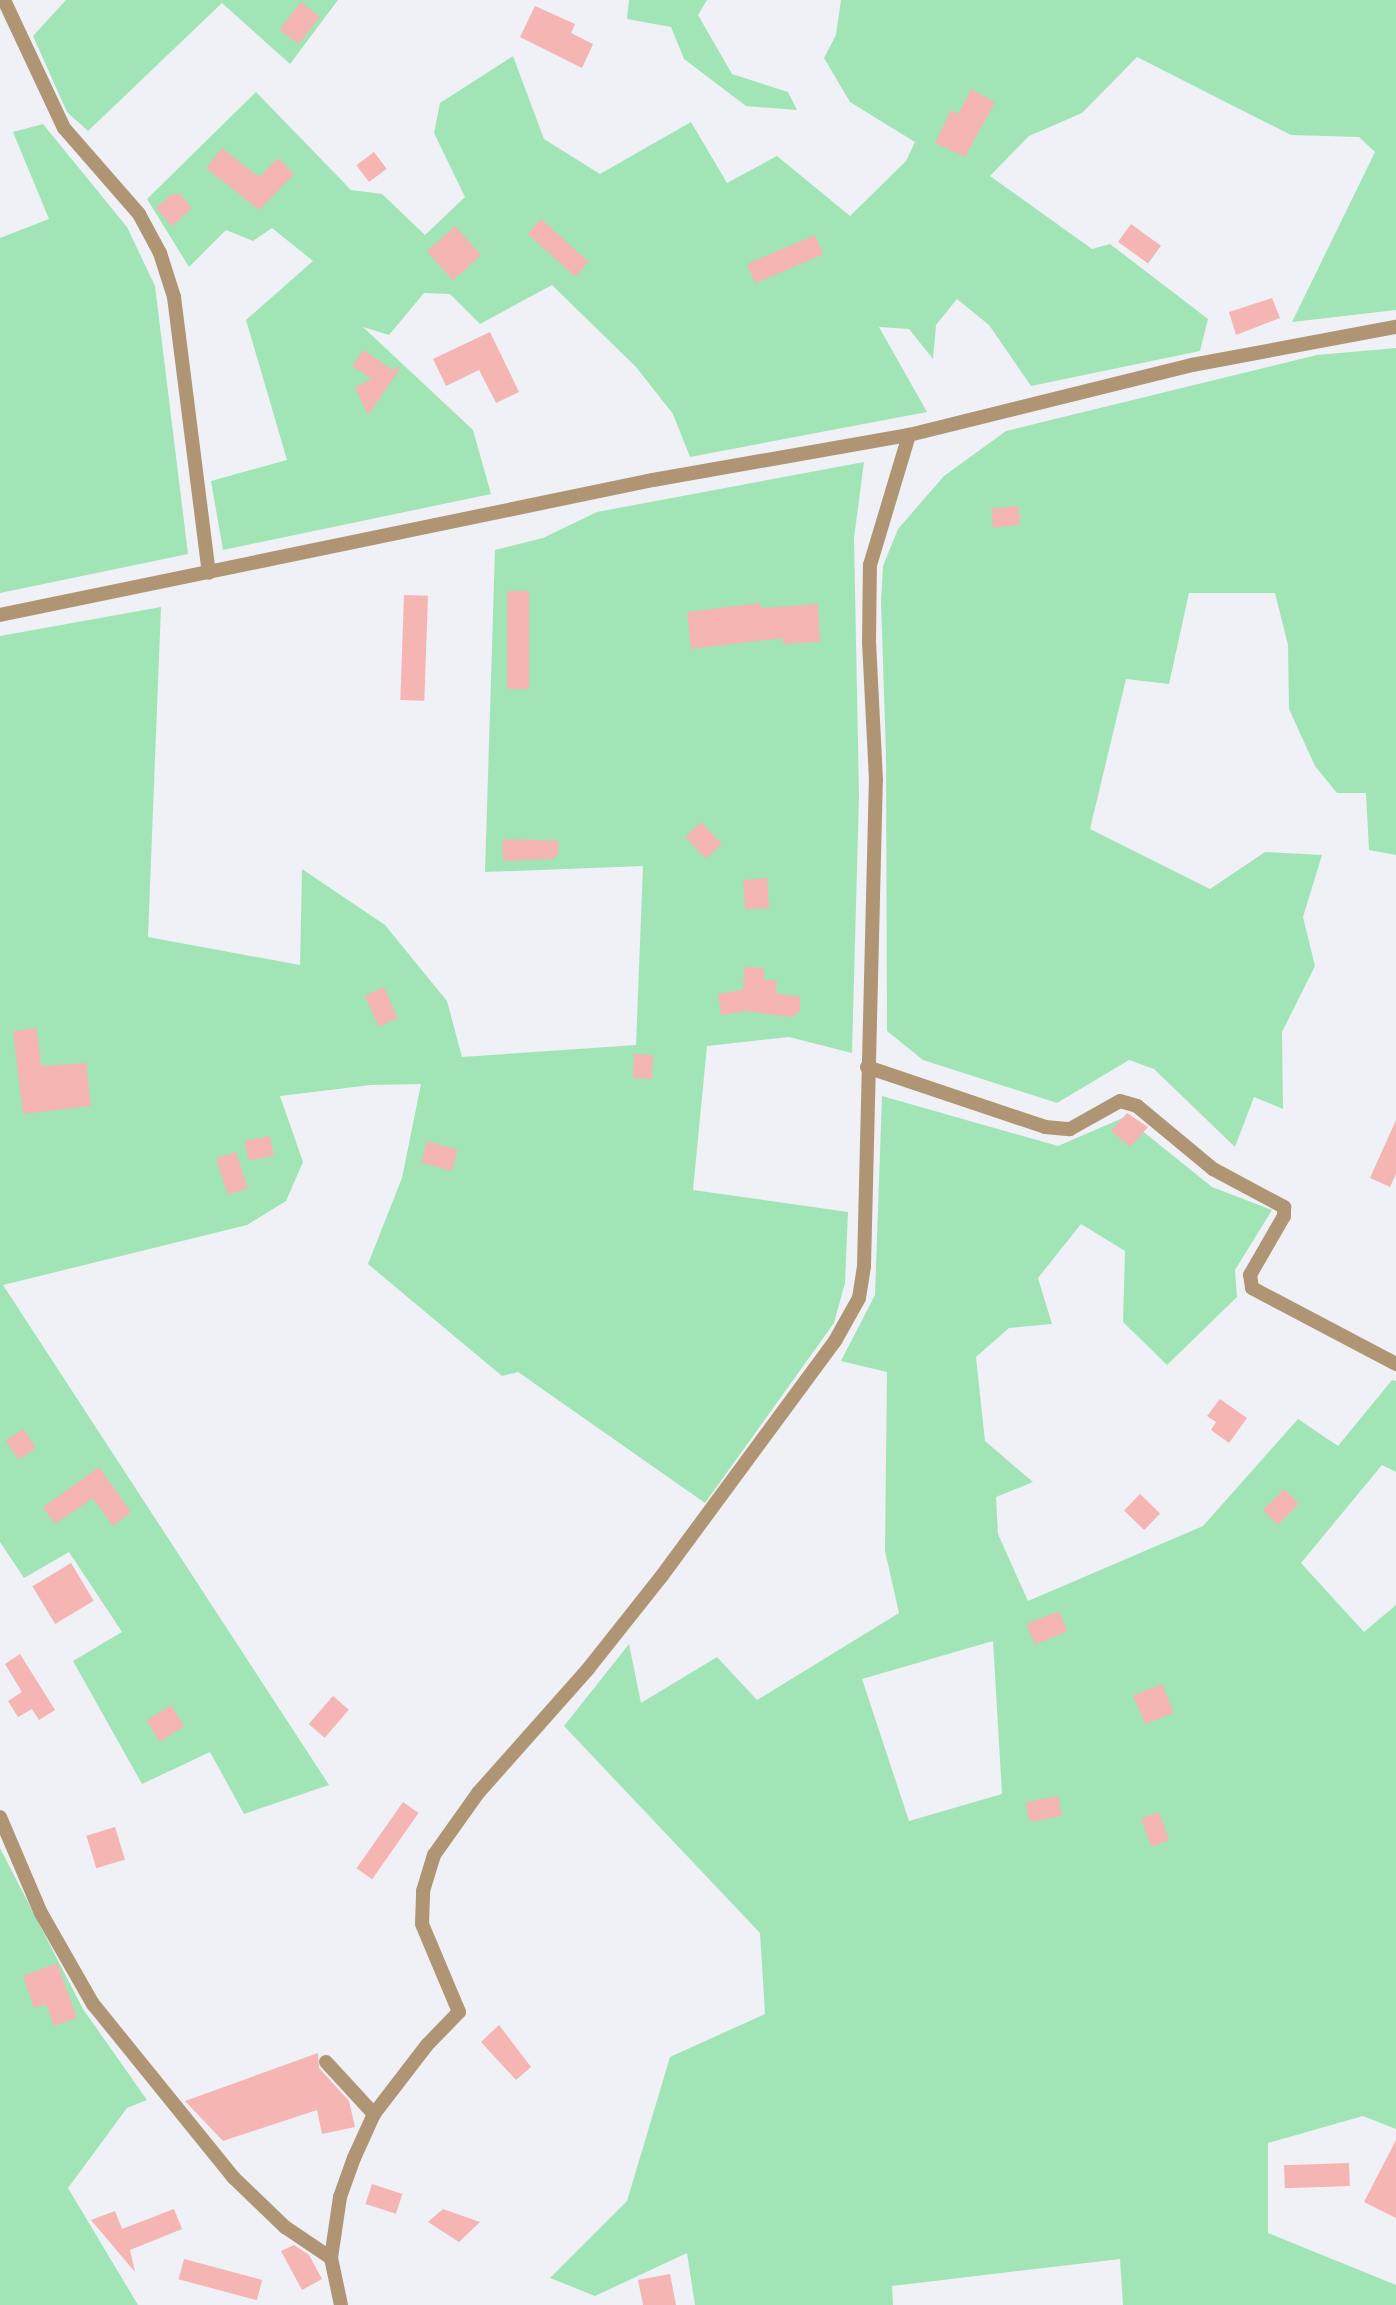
<!DOCTYPE html>
<style>
body{margin:0}
#map{position:relative;width:1396px;height:2305px;overflow:hidden;background:#eff1f7;font-family:"IBM Plex Sans",sans-serif}
div>[style]{position:absolute}
[style*='--x']{left:calc(var(--x)*1px);top:calc(var(--y)*1px);width:calc(var(--w)*1px);rotate:calc(var(--a)*1deg)}
.green>*{inset:0;background:#a1e5b7}
.building>*{inset:0;background:#f4b5b3;transform-origin:0 0}
.lane>*{height:14px;margin:-7px;padding:0 7px;transform-origin:7px;border-radius:7px;background:#b09574}
.street>*{height:14px;margin:-7px;padding:0 7px;transform-origin:7px;border-radius:7px;background:#b09574}
span{translate:-50% -50%;white-space:nowrap;text-align:center;line-height:1.15;-webkit-text-stroke:5px #eff1f7;paint-order:stroke}
</style>
<div id="map">
<div class="green">
<div style="clip-path:polygon(66px 0,338px 0,290px 64px,222px 3px,88px 131px,67px 112px,33px 36px)"></div>
<div style="clip-path:polygon(629px 0,707px 0,698px 15px,732px 74px,788px 92px,797px 110px,746px 106px,684px 59px,671px 27px,627px 19px)"></div>
<div style="clip-path:polygon(841px 0,1396px 0,1396px 310px,1292px 322px,1375px 152px,1359px 137px,1291px 135px,1137px 57px,1082px 113px,1029px 136px,990px 176px,1092px 249px,1110px 244px,1208px 319px,1200px 351px,1031px 386px,989px 325px,957px 299px,936px 325px,933px 359px,909px 329px,879px 327px,927px 412px,690px 457px,673px 414px,636px 367px,552px 285px,480px 324px,450px 294px,424px 293px,389px 335px,363px 327px,473px 430px,491px 494px,223px 550px,211px 481px,287px 460px,246px 320px,313px 261px,272px 228px,253px 241px,226px 230px,189px 267px,147px 199px,256px 92px,351px 190px,382px 194px,425px 235px,465px 197px,434px 133px,440px 103px,513px 56px,544px 139px,600px 174px,691px 122px,727px 183px,777px 156px,850px 216px,906px 161px,915px 142px,850px 102px,824px 58px,836px 35px)"></div>
<div style="clip-path:polygon(43px 124px,127px 227px,155px 286px,188px 554px,0 593px,0 238px,49px 219px,13px 132px)"></div>
<div style="clip-path:polygon(1396px 348px,1396px 855px,1369px 850px,1366px 793px,1337px 793px,1315px 766px,1289px 709px,1288px 645px,1275px 593px,1189px 593px,1169px 684px,1126px 679px,1090px 829px,1210px 889px,1265px 852px,1322px 855px,1303px 917px,1315px 966px,1282px 1032px,1283px 1109px,1254px 1097px,1235px 1147px,1154px 1069px,1129px 1060px,1057px 1103px,923px 1060px,887px 1031px,886px 755px,881px 602px,883px 566px,898px 529px,944px 476px,1006px 431px,1317px 355px)"></div>
<div style="clip-path:polygon(864px 462px,854px 538px,859px 795px,852px 1053px,789px 1037px,707px 1046px,693px 1190px,848px 1212px,845px 1283px,834px 1323px,705px 1503px,518px 1372px,502px 1376px,368px 1264px,402px 1178px,421px 1084px,371px 1085px,280px 1096px,303px 1162px,286px 1201px,247px 1225px,3px 1285px,329px 1785px,244px 1814px,210px 1752px,142px 1784px,73px 1661px,122px 1632px,69px 1552px,24px 1578px,0 1542px,0 636px,161px 607px,148px 937px,300px 965px,302px 869px,385px 925px,447px 1001px,462px 1057px,636px 1045px,643px 866px,485px 872px,495px 550px,543px 538px,597px 512px)"></div>
<div style="clip-path:polygon(evenodd,882px 1096px,1058px 1146px,1125px 1117px,1212px 1187px,1272px 1210px,1235px 1270px,1237px 1297px,1167px 1365px,1123px 1322px,1125px 1251px,1081px 1224px,1038px 1278px,1052px 1324px,1009px 1328px,976px 1357px,985px 1441px,1033px 1482px,996px 1497px,998px 1534px,1028px 1601px,1203px 1526px,1298px 1419px,1338px 1446px,1392px 1380px,1396px 1381px,1396px 1472px,1382px 1465px,1301px 1563px,1364px 1632px,1396px 1605px,1396px 2129px,1363px 2116px,1268px 2143px,1268px 2233px,1396px 2285px,1396px 2305px,1123px 2305px,1120px 2259px,892px 2286px,893px 2305px,695px 2305px,687px 2253px,595px 2296px,550px 2278px,627px 2201px,670px 2057px,765px 2014px,760px 1933px,564px 1726px,629px 1644px,641px 1703px,717px 1657px,757px 1700px,899px 1613px,885px 1551px,887px 1372px,841px 1361px,875px 1295px,882px 1096px,993px 1641px,1002px 1794px,909px 1821px,862px 1679px,993px 1641px)"></div>
<div style="clip-path:polygon(0 1848px,83px 2009px,147px 2100px,127px 2108px,68px 2188px,138px 2305px,0 2305px)"></div>
</div>
<div class="building">
<div style="left:301px;top:2px;width:24px;height:35px;rotate:38deg"></div>
<div style="clip-path:polygon(535px 6px,575px 24px,571px 33px,593px 44px,582px 68px,520px 37px)"></div>
<div style="clip-path:polygon(971px 89px,995px 102px,965px 157px,935px 143px,951px 110px,958px 114px)"></div>
<div style="clip-path:polygon(222px 148px,259px 177px,278px 158px,294px 174px,259px 210px,206px 168px)"></div>
<div style="left:374px;top:152px;width:21px;height:22px;rotate:53deg"></div>
<div style="clip-path:polygon(172px 194px,180px 194px,192px 208px,172px 226px,156px 208px)"></div>
<div style="left:541px;top:219px;width:64px;height:20px;rotate:42deg"></div>
<div style="left:1131px;top:224px;width:37px;height:22px;rotate:36deg"></div>
<div style="left:455px;top:226px;width:39px;height:38px;rotate:48deg"></div>
<div style="left:815px;top:235px;width:21px;height:74px;rotate:67deg"></div>
<div style="clip-path:polygon(1272px 298px,1280px 318px,1236px 335px,1229px 312px)"></div>
<div style="clip-path:polygon(490px 332px,519px 392px,496px 403px,479px 370px,446px 386px,433px 359px)"></div>
<div style="clip-path:polygon(363px 350px,393px 370px,402px 366px,368px 415px,355px 387px,372px 379px,352px 366px)"></div>
<div style="left:1018px;top:506px;width:19px;height:27px;rotate:84deg"></div>
<div style="left:507px;top:591px;width:22px;height:98px"></div>
<div style="left:404px;top:595px;width:24px;height:105px;rotate:2deg"></div>
<div style="clip-path:polygon(760px 603px,761px 608px,818px 604px,820px 642px,783px 644px,783px 638px,691px 649px,687px 612px)"></div>
<div style="left:701px;top:822px;width:30px;height:22px;rotate:46deg"></div>
<div style="clip-path:polygon(515px 839px,559px 841px,558px 854px,553px 859px,503px 861px,502px 840px)"></div>
<div style="left:767px;top:878px;width:30px;height:24px;rotate:86deg"></div>
<div style="clip-path:polygon(744px 967px,764px 968px,764px 980px,777px 980px,776px 993px,800px 997px,800px 1012px,791px 1017px,746px 1011px,721px 1015px,718px 994px,743px 990px)"></div>
<div style="left:384px;top:987px;width:34px;height:21px;rotate:66deg"></div>
<div style="clip-path:polygon(37px 1028px,41px 1066px,86px 1063px,91px 1106px,23px 1114px,13px 1031px)"></div>
<div style="left:634px;top:1054px;width:19px;height:24px;rotate:3deg"></div>
<div style="clip-path:polygon(1127px 1113px,1148px 1127px,1130px 1147px,1111px 1131px)"></div>
<div style="clip-path:polygon(1396px 1120px,1396px 1174px,1390px 1187px,1370px 1178px)"></div>
<div style="left:270px;top:1136px;width:20px;height:26px;rotate:79deg"></div>
<div style="left:427px;top:1141px;width:32px;height:22px;rotate:16deg"></div>
<div style="left:236px;top:1152px;width:38px;height:21px;rotate:72deg"></div>
<div style="clip-path:polygon(1220px 1399px,1247px 1418px,1229px 1443px,1211px 1430px,1216px 1422px,1207px 1416px)"></div>
<div style="left:23px;top:1429px;width:23px;height:21px;rotate:56deg"></div>
<div style="clip-path:polygon(99px 1467px,131px 1512px,113px 1526px,93px 1498px,55px 1524px,43px 1507px)"></div>
<div style="left:1284px;top:1489px;width:21px;height:30px;rotate:45deg"></div>
<div style="left:1140px;top:1494px;width:28px;height:23px;rotate:44deg"></div>
<div style="left:71px;top:1563px;width:44px;height:45px;rotate:59deg"></div>
<div style="left:1059px;top:1611px;width:22px;height:35px;rotate:68deg"></div>
<div style="clip-path:polygon(20px 1654px,55px 1710px,39px 1720px,32px 1709px,18px 1717px,8px 1701px,22px 1692px,5px 1664px)"></div>
<div style="left:1162px;top:1684px;width:31px;height:31px;rotate:68deg"></div>
<div style="left:333px;top:1696px;width:21px;height:37px;rotate:41deg"></div>
<div style="left:171px;top:1705px;width:25px;height:29px;rotate:58deg"></div>
<div style="left:1058px;top:1796px;width:20px;height:33px;rotate:79deg"></div>
<div style="left:403px;top:1802px;width:19px;height:81px;rotate:35deg"></div>
<div style="left:1159px;top:1812px;width:30px;height:19px;rotate:70deg"></div>
<div style="left:115px;top:1827px;width:34px;height:30px;rotate:73deg"></div>
<div style="clip-path:polygon(57px 1963px,77px 2018px,54px 2026px,46px 2004px,34px 2008px,23px 1976px)"></div>
<div style="clip-path:polygon(499px 2025px,531px 2067px,516px 2080px,481px 2042px)"></div>
<div style="clip-path:polygon(318px 2053px,319px 2068px,349px 2101px,355px 2127px,322px 2134px,317px 2110px,223px 2141px,185px 2101px)"></div>
<div style="clip-path:polygon(1396px 2140px,1396px 2218px,1364px 2202px)"></div>
<div style="left:1349px;top:2163px;width:23px;height:65px;rotate:88deg"></div>
<div style="left:372px;top:2184px;width:32px;height:21px;rotate:18deg"></div>
<div style="clip-path:polygon(174px 2209px,182px 2229px,130px 2250px,135px 2272px,91px 2220px,115px 2211px,122px 2229px)"></div>
<div style="clip-path:polygon(443px 2209px,480px 2222px,459px 2242px,428px 2222px)"></div>
<div style="clip-path:polygon(294px 2245px,309px 2255px,322px 2279px,302px 2290px,281px 2251px)"></div>
<div style="left:184px;top:2259px;width:81px;height:21px;rotate:15deg"></div>
<div style="clip-path:polygon(670px 2274px,676px 2305px,643px 2305px,638px 2280px)"></div>
</div>
<div class="lane">
<div style="--x:326;--y:2062;--w:71;--a:47.3"></div>
</div>
<div class="street">
<div style="--x:4;--y:0;--w:141;--a:64.9"></div>
<div style="--x:64;--y:128;--w:114;--a:48.9"></div>
<div style="--x:139;--y:214;--w:44;--a:61.7"></div>
<div style="--x:160;--y:253;--w:46;--a:72.3"></div>
<div style="--x:174;--y:297;--w:278;--a:82.8"></div>
<div style="--x:0;--y:615;--w:667;--a:-11.68"></div>
<div style="--x:653;--y:480;--w:260;--a:-10"></div>
<div style="--x:909;--y:435;--w:292;--a:-13.9"></div>
<div style="--x:1192;--y:365;--w:208;--a:-10.6"></div>
<div style="--x:867;--y:1067;--w:188;--a:18.6"></div>
<div style="--x:1045;--y:1127;--w:25;--a:5"></div>
<div style="--x:1070;--y:1129;--w:57;--a:-29.2"></div>
<div style="--x:1120;--y:1101;--w:18;--a:16"></div>
<div style="--x:1137;--y:1106;--w:99;--a:39.7"></div>
<div style="--x:1213;--y:1169;--w:81;--a:28.2"></div>
<div style="--x:1284;--y:1207;--w:9;--a:90"></div>
<div style="--x:1284;--y:1216;--w:68;--a:120"></div>
<div style="--x:1250;--y:1275;--w:13;--a:81"></div>
<div style="--x:1252;--y:1288;--w:163;--a:27.8"></div>
<div style="--x:0;--y:1817;--w:104;--a:66.9"></div>
<div style="--x:41;--y:1913;--w:105;--a:60.3"></div>
<div style="--x:93;--y:2004;--w:224;--a:51"></div>
<div style="--x:234;--y:2178;--w:71;--a:43.9"></div>
<div style="--x:285;--y:2227;--w:55;--a:34"></div>
<div style="--x:341;--y:2305;--w:48;--a:-102"></div>
<div style="--x:331;--y:2258;--w:62;--a:-81.6"></div>
<div style="--x:340;--y:2197;--w:41;--a:-70.3"></div>
<div style="--x:354;--y:2158;--w:48;--a:-65.6"></div>
<div style="--x:374;--y:2114;--w:87;--a:-52.5"></div>
<div style="--x:427;--y:2045;--w:46;--a:-45.9"></div>
<div style="--x:459;--y:2012;--w:95;--a:-112.8"></div>
<div style="--x:422;--y:1924;--w:33;--a:-88"></div>
<div style="--x:423;--y:1891;--w:38;--a:-73"></div>
<div style="--x:434;--y:1855;--w:76;--a:-54.6"></div>
<div style="--x:478;--y:1793;--w:166;--a:-48.4"></div>
<div style="--x:588;--y:1669;--w:117;--a:-51.6"></div>
<div style="--x:661;--y:1577;--w:293;--a:-53.6"></div>
<div style="--x:835;--y:1341;--w:49;--a:-60.8"></div>
<div style="--x:859;--y:1298;--w:32;--a:-81"></div>
<div style="--x:864;--y:1266;--w:486;--a:-88.6"></div>
<div style="--x:876;--y:780;--w:138;--a:-92.9"></div>
<div style="--x:869;--y:642;--w:77;--a:-89.3"></div>
<div style="--x:870;--y:565;--w:136;--a:-73.3"></div>
</div>
</div>
